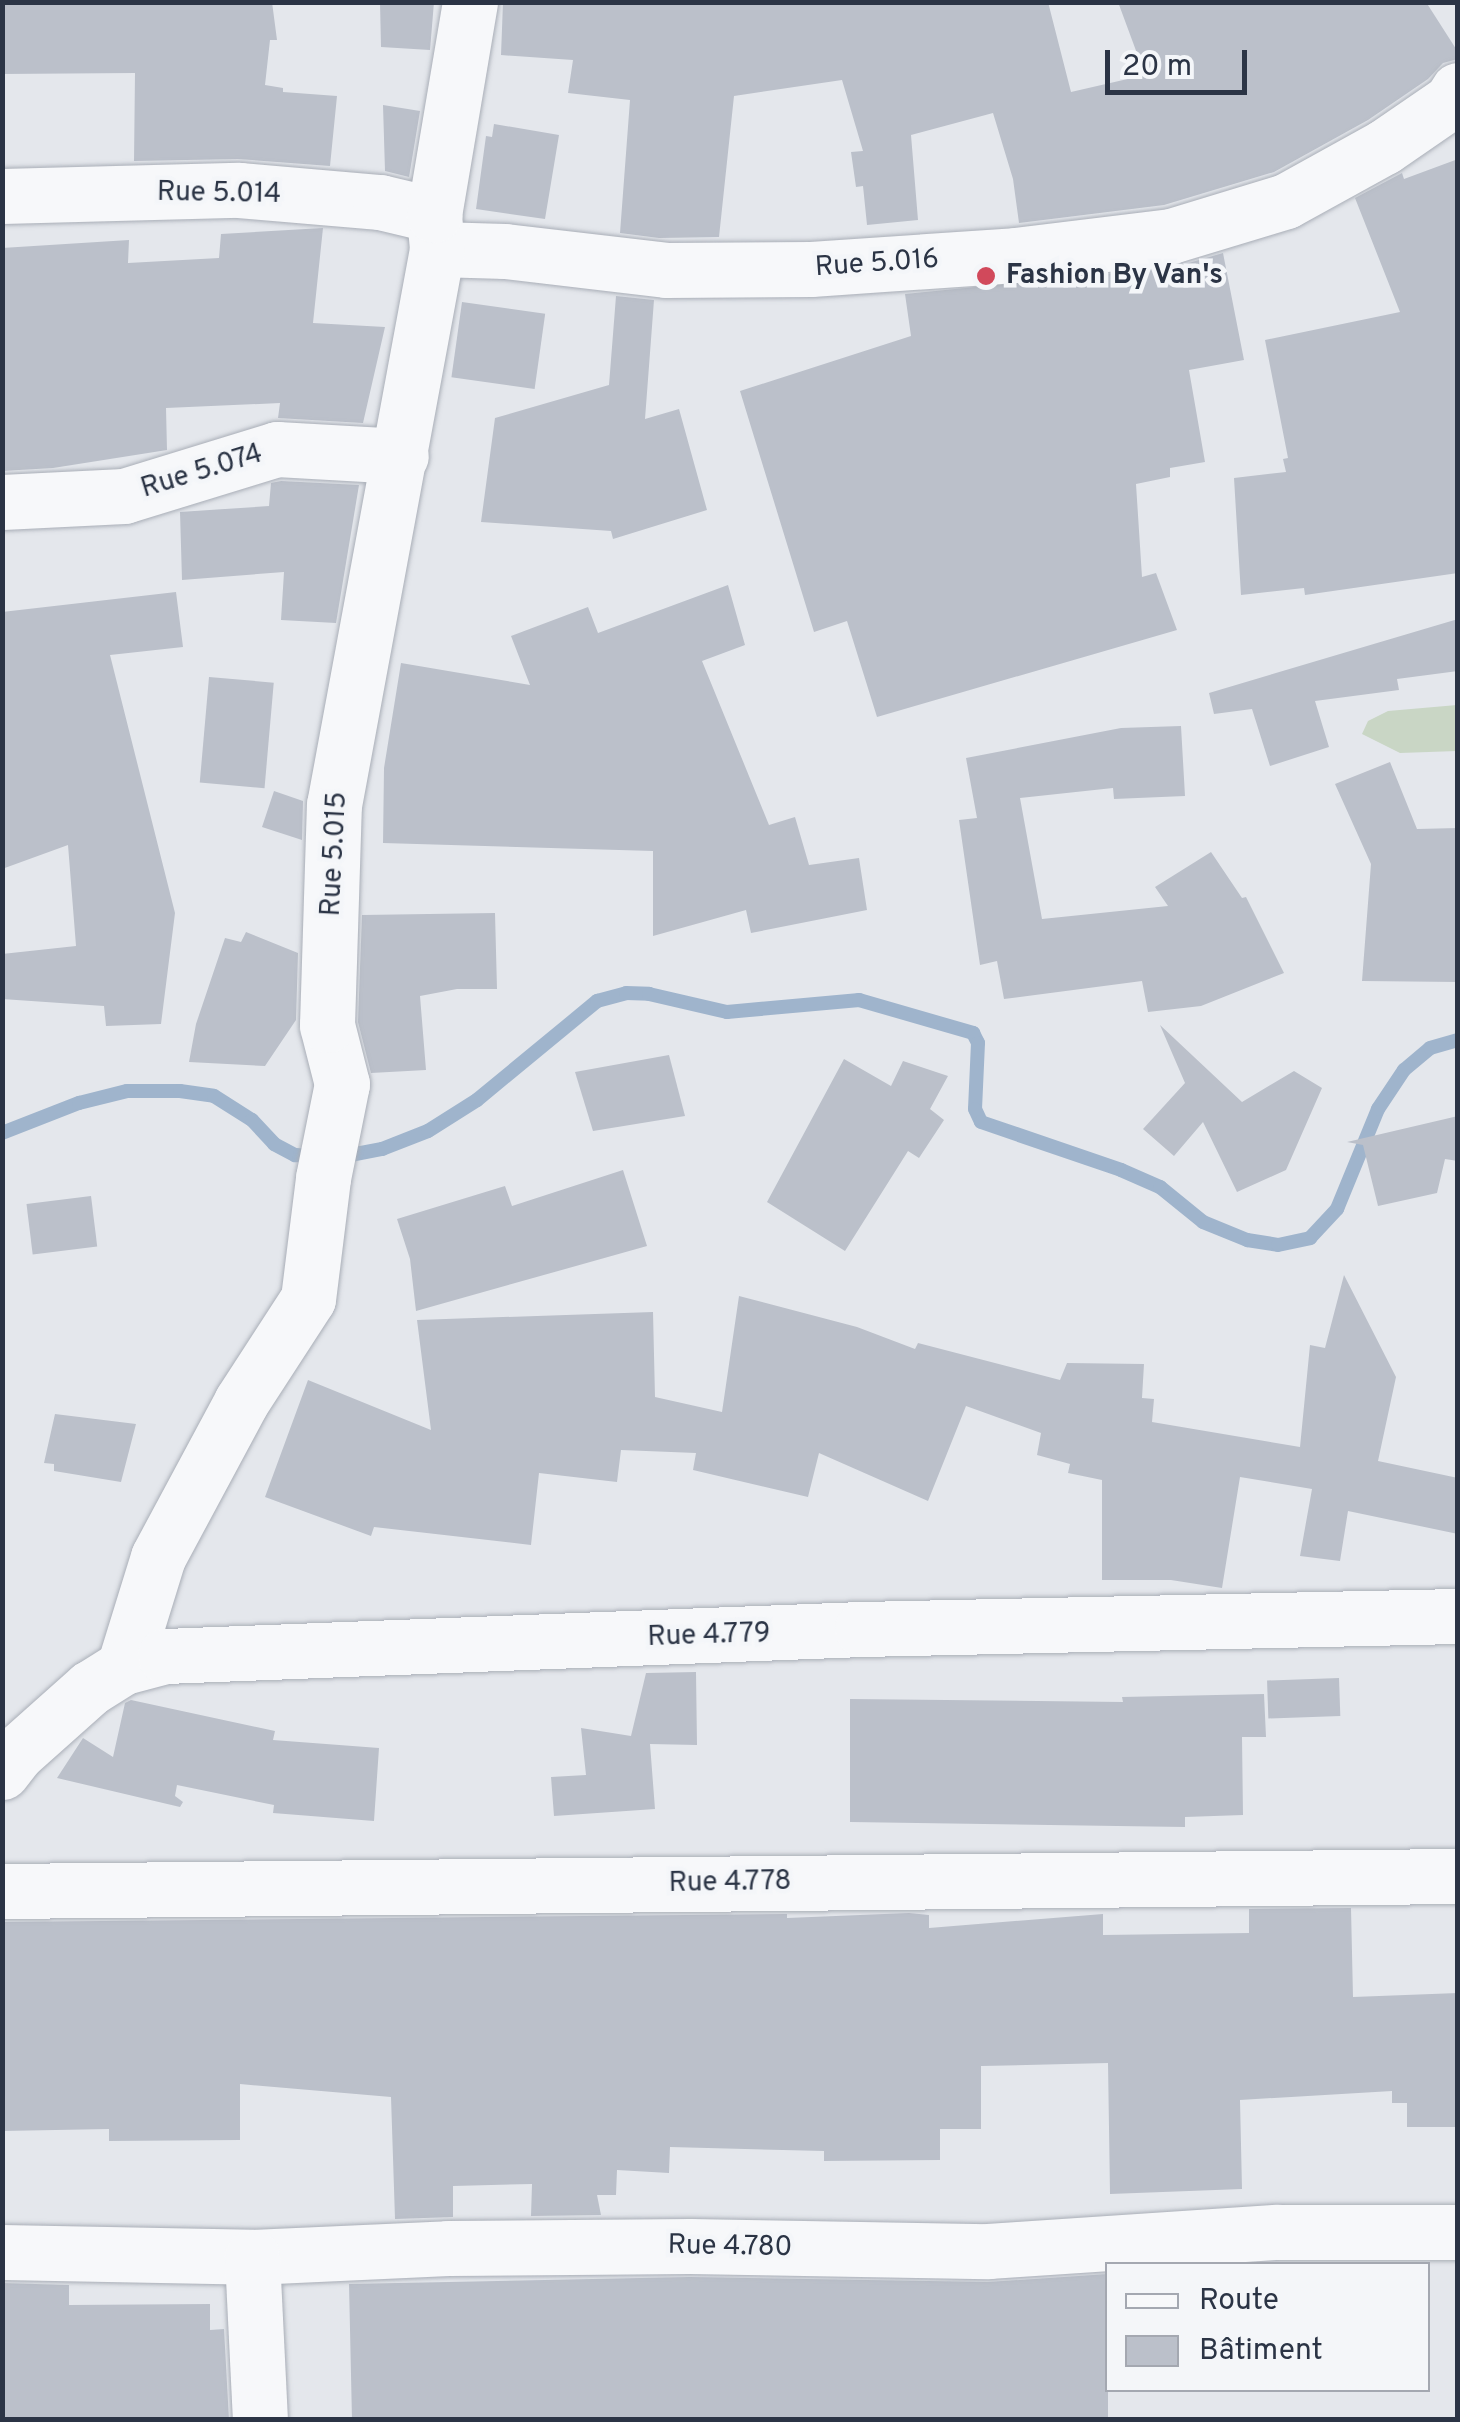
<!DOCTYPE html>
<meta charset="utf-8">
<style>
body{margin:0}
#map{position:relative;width:1460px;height:2422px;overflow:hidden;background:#e4e7ec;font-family:Overpass,sans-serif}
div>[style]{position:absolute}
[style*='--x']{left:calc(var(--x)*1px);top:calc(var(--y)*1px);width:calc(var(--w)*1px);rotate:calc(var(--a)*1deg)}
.green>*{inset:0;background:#c9d6c5}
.stream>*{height:14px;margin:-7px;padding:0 7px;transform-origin:7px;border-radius:7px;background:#9fb4cc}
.building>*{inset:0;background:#bbc0ca;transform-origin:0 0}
.roads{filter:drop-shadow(0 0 2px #a9aeb7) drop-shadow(0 0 2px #a9aeb7)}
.minor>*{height:55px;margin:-27.5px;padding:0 27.5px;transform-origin:27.5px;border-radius:27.5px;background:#f7f8fa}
.dots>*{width:28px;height:28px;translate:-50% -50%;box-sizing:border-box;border:5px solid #f4f6f9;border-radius:50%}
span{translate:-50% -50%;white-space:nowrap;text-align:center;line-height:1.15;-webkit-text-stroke:9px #f4f6f9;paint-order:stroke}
.street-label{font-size:28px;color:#2b3445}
.poi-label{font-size:28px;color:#2b3445;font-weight:700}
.left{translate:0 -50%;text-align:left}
.frame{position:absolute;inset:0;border:5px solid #2b3445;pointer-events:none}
.legend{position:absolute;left:1105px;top:2262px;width:325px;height:130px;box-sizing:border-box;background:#f4f6f9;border:2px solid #a4a8b1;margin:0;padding:12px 18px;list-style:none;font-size:30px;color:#2b3445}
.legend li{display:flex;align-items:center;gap:20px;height:50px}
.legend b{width:50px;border:2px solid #a4a8b1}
.scale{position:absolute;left:1105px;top:50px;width:142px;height:45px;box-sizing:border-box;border:5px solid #2b3445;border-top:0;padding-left:12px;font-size:30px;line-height:35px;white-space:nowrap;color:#2b3445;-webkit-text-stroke:8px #f4f6f9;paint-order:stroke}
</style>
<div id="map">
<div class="green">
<div style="clip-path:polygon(1457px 705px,1457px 751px,1400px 753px,1362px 734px,1368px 721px,1388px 711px)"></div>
</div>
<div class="stream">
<div style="--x:2;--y:1133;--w:83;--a:-21.3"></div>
<div style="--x:79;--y:1103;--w:49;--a:-14"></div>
<div style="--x:127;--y:1091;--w:53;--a:0"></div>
<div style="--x:180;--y:1091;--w:34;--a:8"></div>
<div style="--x:214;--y:1096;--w:45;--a:32.3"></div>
<div style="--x:252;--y:1120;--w:33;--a:47"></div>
<div style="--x:274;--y:1144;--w:24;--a:28"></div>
<div style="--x:295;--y:1155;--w:19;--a:3"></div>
<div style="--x:340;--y:1157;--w:43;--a:-10.8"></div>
<div style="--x:382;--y:1149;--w:49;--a:-21.4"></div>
<div style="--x:428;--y:1131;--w:58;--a:-32.3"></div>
<div style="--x:477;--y:1100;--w:156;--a:-39.5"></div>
<div style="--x:597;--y:1001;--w:30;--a:-15"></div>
<div style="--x:626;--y:993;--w:23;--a:2"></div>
<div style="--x:649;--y:994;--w:80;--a:13"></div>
<div style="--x:727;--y:1012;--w:133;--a:-5.2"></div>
<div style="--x:859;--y:1000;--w:119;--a:16.1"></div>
<div style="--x:973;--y:1033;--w:11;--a:63"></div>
<div style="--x:978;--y:1043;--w:66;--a:92.6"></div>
<div style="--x:975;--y:1109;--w:14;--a:65"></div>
<div style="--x:981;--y:1122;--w:148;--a:18.9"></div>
<div style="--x:1121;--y:1170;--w:43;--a:23.6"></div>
<div style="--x:1160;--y:1187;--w:55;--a:39.1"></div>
<div style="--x:1203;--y:1222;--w:48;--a:22.2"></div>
<div style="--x:1247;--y:1240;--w:31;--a:9"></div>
<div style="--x:1278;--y:1245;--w:33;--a:-12"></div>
<div style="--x:1310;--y:1238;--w:40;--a:-47"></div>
<div style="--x:1337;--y:1209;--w:108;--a:-67.7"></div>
<div style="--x:1378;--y:1109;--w:47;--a:-56.3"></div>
<div style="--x:1404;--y:1070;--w:34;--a:-40"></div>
<div style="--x:1430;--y:1048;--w:29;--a:-16"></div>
</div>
<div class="building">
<div style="clip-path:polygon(2px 2px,272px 2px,277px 40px,270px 40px,265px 85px,283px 88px,283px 92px,337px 96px,330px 166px,238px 159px,134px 161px,135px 73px,2px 74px)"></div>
<div style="clip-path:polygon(380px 2px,434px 2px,430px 50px,381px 47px)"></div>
<div style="clip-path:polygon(503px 2px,1048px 2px,1071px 92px,1145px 75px,1118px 2px,1426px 2px,1458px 52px,1458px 59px,1443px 63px,1428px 79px,1368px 120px,1274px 172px,1164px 205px,1019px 223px,1013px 179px,993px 113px,911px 135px,918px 220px,867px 225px,863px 186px,856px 187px,851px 152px,863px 151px,842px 80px,734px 96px,719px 237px,659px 238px,620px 233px,630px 100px,568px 93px,573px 60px,501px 55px)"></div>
<div style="clip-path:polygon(383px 105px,420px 111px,409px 177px,385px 171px)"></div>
<div style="clip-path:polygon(494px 124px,559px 135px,545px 219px,476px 209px,486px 136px,492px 137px)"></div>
<div style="clip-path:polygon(1458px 159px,1458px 573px,1305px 595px,1304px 588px,1241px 595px,1234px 478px,1286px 472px,1283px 459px,1288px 458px,1265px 340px,1400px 312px,1355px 198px,1402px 173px,1404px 179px)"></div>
<div style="clip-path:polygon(323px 228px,313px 323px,385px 327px,363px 423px,278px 418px,280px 403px,166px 408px,167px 450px,53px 468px,2px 471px,2px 248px,129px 240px,128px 263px,219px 258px,221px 234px)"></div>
<div style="clip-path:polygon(1223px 253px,1244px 360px,1189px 370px,1205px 462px,1170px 468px,1170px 477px,1136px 484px,1142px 577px,1156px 573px,1177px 630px,877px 717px,847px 621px,814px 632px,740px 391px,911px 336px,905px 294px,1175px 267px)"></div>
<div style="clip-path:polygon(616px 296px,654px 300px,645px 419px,679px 409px,707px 510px,613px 539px,611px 531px,481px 522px,495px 418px,609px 385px)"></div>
<div style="left:462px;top:302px;width:84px;height:76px;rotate:8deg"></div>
<div style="clip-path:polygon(281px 481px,359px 485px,336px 623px,281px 620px,284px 572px,182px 580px,180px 512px,269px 506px,271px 483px)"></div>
<div style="clip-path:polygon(728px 585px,745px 645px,702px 661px,769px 825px,795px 817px,809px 865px,859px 858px,867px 910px,751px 933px,746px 910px,653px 936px,653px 851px,383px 843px,384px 768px,401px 663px,530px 685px,511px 636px,588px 607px,598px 633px)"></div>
<div style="clip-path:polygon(176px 592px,183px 647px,110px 655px,175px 913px,161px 1024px,106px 1026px,104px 1006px,2px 999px,2px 954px,76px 946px,68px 845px,2px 869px,2px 612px)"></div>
<div style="clip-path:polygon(1458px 619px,1458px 671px,1397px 679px,1399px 690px,1315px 701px,1329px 747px,1270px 766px,1252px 709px,1214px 714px,1209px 693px)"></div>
<div style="left:209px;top:677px;width:65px;height:106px;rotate:5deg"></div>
<div style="clip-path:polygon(1181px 726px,1185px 796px,1114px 799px,1113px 788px,1020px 798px,1042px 919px,1168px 906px,1155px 887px,1211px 852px,1242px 898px,1246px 897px,1284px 973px,1201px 1006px,1148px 1012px,1142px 981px,1004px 999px,997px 961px,980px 965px,959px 820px,977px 818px,966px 758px,1121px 728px)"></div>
<div style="clip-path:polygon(1390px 762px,1417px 829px,1458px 828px,1458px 982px,1362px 981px,1371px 864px,1335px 784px)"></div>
<div style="clip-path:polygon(274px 791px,303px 801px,302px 840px,262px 827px)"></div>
<div style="clip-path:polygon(495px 913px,497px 989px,457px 989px,420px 996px,426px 1070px,371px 1073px,358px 1022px,362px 915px)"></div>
<div style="clip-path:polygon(246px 932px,298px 953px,296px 1020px,265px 1066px,189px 1062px,196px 1024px,225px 938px,241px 942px)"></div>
<div style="clip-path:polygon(1160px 1025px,1242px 1102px,1294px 1071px,1322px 1088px,1286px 1170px,1237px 1192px,1203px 1122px,1174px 1156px,1143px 1129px,1185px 1083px)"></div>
<div style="clip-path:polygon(669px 1055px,685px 1116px,593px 1131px,575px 1072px)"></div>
<div style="clip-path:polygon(844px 1059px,891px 1086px,903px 1061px,948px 1076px,930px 1109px,944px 1120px,919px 1158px,908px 1151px,845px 1251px,767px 1202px)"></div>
<div style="clip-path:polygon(1458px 1116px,1458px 1161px,1445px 1159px,1437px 1193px,1378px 1206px,1363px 1145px,1347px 1142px)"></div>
<div style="clip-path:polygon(623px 1170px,647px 1246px,416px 1311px,410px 1259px,397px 1219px,505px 1186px,512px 1206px)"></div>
<div style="left:91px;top:1196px;width:51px;height:65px;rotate:83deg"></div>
<div style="clip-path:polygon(1344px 1275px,1396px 1377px,1378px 1461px,1458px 1478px,1458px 1534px,1348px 1511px,1340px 1561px,1300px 1556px,1312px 1489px,1240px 1477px,1222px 1588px,1171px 1580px,1102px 1580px,1102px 1480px,1068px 1473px,1070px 1464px,1037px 1455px,1041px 1433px,966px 1406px,928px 1501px,819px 1453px,808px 1497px,693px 1470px,696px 1453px,621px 1450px,617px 1482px,539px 1473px,531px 1545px,374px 1527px,371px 1536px,265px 1497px,308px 1380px,431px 1430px,417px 1320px,653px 1312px,655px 1397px,722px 1412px,739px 1296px,857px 1327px,915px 1349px,918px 1343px,1060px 1380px,1067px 1363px,1144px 1364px,1142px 1398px,1154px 1399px,1152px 1422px,1300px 1447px,1310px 1345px,1325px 1348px)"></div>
<div style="clip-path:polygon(55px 1414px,136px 1424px,121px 1482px,54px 1471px,54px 1464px,44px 1463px)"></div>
<div style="clip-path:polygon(696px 1672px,697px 1745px,650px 1744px,655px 1809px,554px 1816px,551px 1777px,586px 1775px,581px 1728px,631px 1736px,646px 1673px)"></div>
<div style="left:1339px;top:1678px;width:38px;height:72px;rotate:88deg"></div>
<div style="clip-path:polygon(1264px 1694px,1266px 1737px,1242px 1737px,1243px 1815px,1185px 1817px,1185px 1827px,850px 1822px,850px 1699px,1123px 1702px,1122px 1697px)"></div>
<div style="clip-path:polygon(131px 1700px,275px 1731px,273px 1740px,379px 1748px,374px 1821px,273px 1813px,274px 1805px,177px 1785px,175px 1796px,183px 1802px,180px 1807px,57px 1778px,83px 1738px,113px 1757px,125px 1703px)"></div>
<div style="clip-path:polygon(1351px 1908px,1353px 1997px,1458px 1993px,1458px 2127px,1407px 2127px,1407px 2103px,1392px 2103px,1392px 2091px,1240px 2100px,1242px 2189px,1110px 2194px,1108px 2063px,981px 2066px,981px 2129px,940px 2129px,940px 2160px,824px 2161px,824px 2151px,670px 2147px,669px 2173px,617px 2170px,616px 2195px,597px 2195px,601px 2215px,531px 2216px,532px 2184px,453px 2186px,453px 2217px,395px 2219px,391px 2097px,240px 2084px,240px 2140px,109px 2141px,109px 2129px,2px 2131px,2px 1922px,787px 1914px,787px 1918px,909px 1913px,929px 1915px,929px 1928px,1103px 1914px,1103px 1935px,1249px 1933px,1249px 1909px)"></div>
<div style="clip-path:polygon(1108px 2274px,1108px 2418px,352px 2420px,349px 2284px,690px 2277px,988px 2282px)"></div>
<div style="clip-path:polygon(2px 2283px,69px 2285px,69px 2305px,210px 2304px,210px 2330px,224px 2329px,229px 2420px,2px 2420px)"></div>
</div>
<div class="roads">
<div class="minor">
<div style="--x:2;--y:196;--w:237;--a:-1.5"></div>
<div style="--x:239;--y:190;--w:142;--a:4.9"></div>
<div style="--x:380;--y:202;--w:56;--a:13.5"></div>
<div style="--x:437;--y:249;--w:68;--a:1.7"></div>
<div style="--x:505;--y:251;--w:162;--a:6.7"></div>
<div style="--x:666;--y:270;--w:145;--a:-0.4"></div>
<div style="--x:811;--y:269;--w:204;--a:-3.9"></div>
<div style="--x:1015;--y:255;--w:157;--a:-6.9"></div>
<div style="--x:1171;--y:236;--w:120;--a:-16.9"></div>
<div style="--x:1286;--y:201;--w:112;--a:-28.9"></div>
<div style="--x:1384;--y:147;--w:81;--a:-34.5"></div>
<div style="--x:1451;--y:101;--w:13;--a:-58"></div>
<div style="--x:2;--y:502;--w:122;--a:-2.8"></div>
<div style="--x:124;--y:496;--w:160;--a:-17.1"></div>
<div style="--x:277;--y:449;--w:124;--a:3.2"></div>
<div style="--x:124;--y:1667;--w:115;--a:-72.8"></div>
<div style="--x:158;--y:1557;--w:176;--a:-61.8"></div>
<div style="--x:241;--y:1402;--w:123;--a:-57"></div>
<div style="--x:308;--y:1299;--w:122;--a:-82.9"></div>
<div style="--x:323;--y:1178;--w:96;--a:-78.6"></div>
<div style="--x:342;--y:1084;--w:61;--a:-104.3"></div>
<div style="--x:327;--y:1025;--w:220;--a:-88.2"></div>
<div style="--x:334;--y:805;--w:565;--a:-79.5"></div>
<div style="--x:437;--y:249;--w:34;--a:-95"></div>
<div style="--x:434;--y:215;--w:216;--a:-80.4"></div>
<div style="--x:2;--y:1772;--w:24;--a:-52"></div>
<div style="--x:17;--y:1753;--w:98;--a:-41.7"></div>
<div style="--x:90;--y:1688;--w:40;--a:-32"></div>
<div style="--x:124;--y:1667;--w:42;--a:-15"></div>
<div style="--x:165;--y:1656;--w:698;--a:-2.22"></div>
<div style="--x:862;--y:1629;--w:596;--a:-1.25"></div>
<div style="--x:2;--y:1891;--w:1456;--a:-0.59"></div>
<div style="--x:2;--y:2252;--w:250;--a:1.1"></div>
<div style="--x:252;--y:2257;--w:196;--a:-2.6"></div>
<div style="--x:448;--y:2248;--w:242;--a:-0.5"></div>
<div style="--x:690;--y:2246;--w:298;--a:1"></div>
<div style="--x:988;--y:2251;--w:290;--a:-3.8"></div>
<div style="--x:1277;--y:2232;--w:181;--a:0"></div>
<div style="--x:252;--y:2257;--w:163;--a:87.2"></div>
</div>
</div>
<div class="dots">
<div style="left:986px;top:276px;background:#d1495b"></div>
</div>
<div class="street-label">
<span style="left:219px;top:194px;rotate:1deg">Rue 5.014</span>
<span style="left:877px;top:264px;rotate:-4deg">Rue 5.016</span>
<span style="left:202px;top:472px;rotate:-17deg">Rue 5.074</span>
<span style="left:335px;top:854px;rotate:-87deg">Rue 5.015</span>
<span style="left:709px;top:1636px;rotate:-2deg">Rue 4.779</span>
<span style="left:730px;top:1883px;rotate:-1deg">Rue 4.778</span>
<span style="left:730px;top:2247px;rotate:1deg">Rue 4.780</span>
</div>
<div class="poi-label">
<span class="left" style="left:1006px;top:276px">Fashion By Van's</span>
</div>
<div class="frame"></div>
<ul class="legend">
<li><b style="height:12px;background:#f7f8fa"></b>Route</li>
<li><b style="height:28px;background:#bbc0ca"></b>Bâtiment</li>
</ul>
<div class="scale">20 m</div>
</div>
